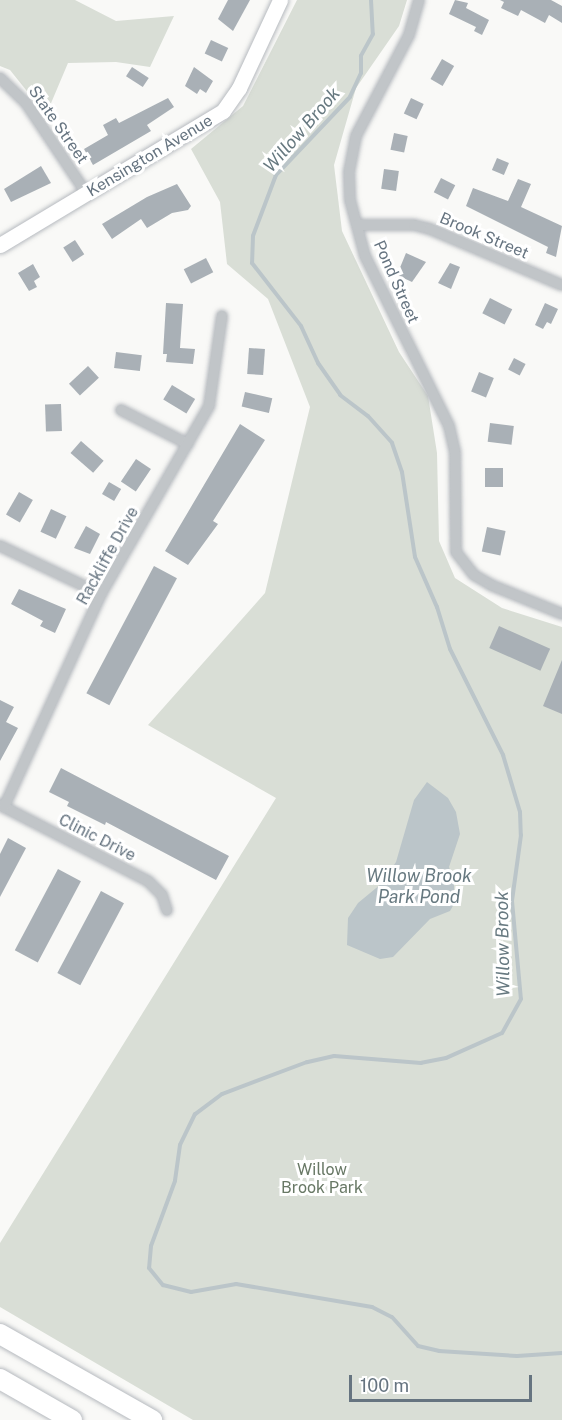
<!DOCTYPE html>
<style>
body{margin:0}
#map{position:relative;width:562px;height:1420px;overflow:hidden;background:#f9f9f7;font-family:"Public Sans",sans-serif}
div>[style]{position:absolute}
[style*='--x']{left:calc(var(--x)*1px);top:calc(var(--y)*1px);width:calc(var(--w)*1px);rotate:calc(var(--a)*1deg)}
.green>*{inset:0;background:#d9ded6}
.water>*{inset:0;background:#bbc5c9}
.stream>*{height:4px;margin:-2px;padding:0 2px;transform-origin:2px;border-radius:2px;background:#bbc5c9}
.building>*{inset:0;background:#a9b0b6;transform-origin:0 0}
.roads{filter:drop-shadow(0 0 2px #b6babf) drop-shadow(0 0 2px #b6babf)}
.minor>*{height:10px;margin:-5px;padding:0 5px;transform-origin:5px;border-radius:5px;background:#c1c5c8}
.secondary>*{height:15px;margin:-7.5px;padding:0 7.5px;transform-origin:7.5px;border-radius:7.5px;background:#fff}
.motorway>*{height:20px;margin:-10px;padding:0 10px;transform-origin:10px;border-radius:10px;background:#fff}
span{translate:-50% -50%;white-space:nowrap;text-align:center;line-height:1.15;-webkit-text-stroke:6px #fff;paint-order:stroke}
.street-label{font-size:16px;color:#667480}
.park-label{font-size:16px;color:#687865}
.water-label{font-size:18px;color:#677980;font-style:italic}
.scale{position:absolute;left:349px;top:1375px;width:183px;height:27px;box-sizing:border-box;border:3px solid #667480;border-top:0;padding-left:8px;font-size:18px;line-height:21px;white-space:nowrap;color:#667480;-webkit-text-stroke:4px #fff;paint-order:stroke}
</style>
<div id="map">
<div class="green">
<div style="clip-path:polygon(0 0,75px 0,116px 21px,174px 16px,150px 67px,116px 62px,68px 63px,46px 115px,10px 70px,0 66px)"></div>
<div style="clip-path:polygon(297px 0,407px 0,399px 26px,356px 88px,334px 165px,342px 231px,399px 352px,428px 396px,437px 453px,439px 541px,455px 578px,502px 608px,562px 627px,562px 1420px,193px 1420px,0 1307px,0 1243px,276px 798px,148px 725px,265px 593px,310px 407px,268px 299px,227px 264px,220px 202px,191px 149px,243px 106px)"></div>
</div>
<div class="water">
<div style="clip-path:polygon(427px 782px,448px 798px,456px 812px,460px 834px,449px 867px,454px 880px,454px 904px,450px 911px,430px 919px,393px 957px,380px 959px,347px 945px,348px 918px,358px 903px,381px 884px,396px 862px,414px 800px)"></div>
</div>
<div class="stream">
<div style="--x:371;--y:0;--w:34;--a:87"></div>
<div style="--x:373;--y:34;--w:25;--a:119"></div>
<div style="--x:361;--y:56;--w:17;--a:90"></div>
<div style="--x:361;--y:73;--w:26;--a:115"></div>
<div style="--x:350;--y:97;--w:108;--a:133.5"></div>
<div style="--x:276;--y:175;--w:65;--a:110.7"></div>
<div style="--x:253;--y:236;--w:27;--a:92"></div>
<div style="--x:252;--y:263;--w:80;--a:52.1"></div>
<div style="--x:301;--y:326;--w:41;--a:65.3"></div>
<div style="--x:318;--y:363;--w:39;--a:55"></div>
<div style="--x:340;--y:395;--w:35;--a:37"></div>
<div style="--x:368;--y:416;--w:36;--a:48"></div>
<div style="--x:392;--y:443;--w:31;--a:71"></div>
<div style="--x:402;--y:472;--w:86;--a:81.3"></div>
<div style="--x:415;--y:557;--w:55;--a:66.3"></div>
<div style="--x:437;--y:607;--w:44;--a:72.8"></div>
<div style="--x:450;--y:649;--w:119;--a:63.4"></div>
<div style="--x:503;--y:755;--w:59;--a:73.4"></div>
<div style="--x:520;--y:812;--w:23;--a:88"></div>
<div style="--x:521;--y:835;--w:67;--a:97.8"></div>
<div style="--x:512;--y:901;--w:98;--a:84.8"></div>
<div style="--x:521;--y:999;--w:39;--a:119"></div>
<div style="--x:502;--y:1033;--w:61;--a:155.9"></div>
<div style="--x:446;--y:1058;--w:25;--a:169"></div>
<div style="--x:421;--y:1063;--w:87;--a:-175.4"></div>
<div style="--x:334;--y:1056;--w:28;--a:167"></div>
<div style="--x:307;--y:1062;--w:91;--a:159.4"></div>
<div style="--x:222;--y:1094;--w:34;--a:143"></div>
<div style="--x:195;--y:1114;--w:34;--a:116"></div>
<div style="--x:180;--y:1145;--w:36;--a:98"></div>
<div style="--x:175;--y:1181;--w:69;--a:110.3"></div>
<div style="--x:151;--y:1246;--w:22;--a:95"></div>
<div style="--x:149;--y:1268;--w:22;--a:51"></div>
<div style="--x:163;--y:1285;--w:29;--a:14"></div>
<div style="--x:191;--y:1292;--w:46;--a:-10.1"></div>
<div style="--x:236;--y:1284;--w:138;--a:9.6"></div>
<div style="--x:372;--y:1307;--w:22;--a:27"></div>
<div style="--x:392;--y:1317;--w:39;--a:48"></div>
<div style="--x:418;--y:1346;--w:22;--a:13"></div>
<div style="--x:439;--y:1351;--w:78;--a:3.7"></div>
<div style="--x:517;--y:1356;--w:45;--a:-3.8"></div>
</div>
<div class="building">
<div style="clip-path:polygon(228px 0,250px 0,233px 31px,218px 19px)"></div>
<div style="clip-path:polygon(455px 0,468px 3px,466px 8px,489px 20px,482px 35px,474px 31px,476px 27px,449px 14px)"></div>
<div style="clip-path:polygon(500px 0,551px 0,562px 6px,562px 23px,549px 15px,545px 23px,521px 10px,518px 16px,501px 8px,504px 2px)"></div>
<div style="left:211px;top:40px;width:19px;height:15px;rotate:25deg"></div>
<div style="left:442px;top:59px;width:14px;height:23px;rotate:30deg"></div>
<div style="left:132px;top:67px;width:20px;height:11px;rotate:33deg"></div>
<div style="clip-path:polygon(194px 67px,213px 81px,206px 93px,200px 89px,197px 94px,185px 86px)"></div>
<div style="clip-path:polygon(168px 98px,174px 107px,147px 125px,151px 131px,93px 165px,84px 149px,108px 135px,103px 125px,116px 118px,119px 123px)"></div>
<div style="left:411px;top:98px;width:14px;height:17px;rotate:25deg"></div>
<div style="left:394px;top:133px;width:14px;height:17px;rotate:12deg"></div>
<div style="left:497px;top:158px;width:13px;height:13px;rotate:23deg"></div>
<div style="clip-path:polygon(41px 166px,51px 183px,11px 202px,4px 189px)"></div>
<div style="left:384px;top:169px;width:15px;height:20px;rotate:8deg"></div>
<div style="left:441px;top:178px;width:16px;height:16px;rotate:27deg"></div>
<div style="clip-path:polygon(518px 179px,531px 184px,521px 207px,562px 226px,556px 257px,546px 253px,548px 247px,466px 206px,473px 188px,508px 201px)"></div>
<div style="clip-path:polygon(177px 184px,191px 206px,188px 210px,172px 213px,147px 228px,141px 219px,112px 239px,102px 224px,147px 197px)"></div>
<div style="left:75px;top:240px;width:17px;height:14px;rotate:57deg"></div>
<div style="clip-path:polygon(406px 253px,426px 262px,412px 282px,397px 275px)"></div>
<div style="left:206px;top:258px;width:16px;height:25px;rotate:63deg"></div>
<div style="clip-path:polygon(450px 263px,460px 267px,451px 289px,438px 283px)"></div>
<div style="clip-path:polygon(33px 264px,40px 277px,34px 281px,37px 287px,29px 291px,18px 273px)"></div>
<div style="left:490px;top:298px;width:25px;height:17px;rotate:27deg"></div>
<div style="clip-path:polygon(166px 303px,183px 304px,180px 348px,195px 349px,193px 364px,166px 362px,167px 354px,163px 354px)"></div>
<div style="clip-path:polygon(545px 303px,558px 309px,551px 324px,547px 322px,543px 329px,535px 325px)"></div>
<div style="left:249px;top:348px;width:16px;height:26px;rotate:4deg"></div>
<div style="left:116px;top:352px;width:26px;height:16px;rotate:7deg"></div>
<div style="left:514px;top:358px;width:13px;height:13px;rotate:27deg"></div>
<div style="left:88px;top:366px;width:16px;height:26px;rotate:47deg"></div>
<div style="left:479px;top:372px;width:16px;height:21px;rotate:22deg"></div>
<div style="left:172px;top:385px;width:27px;height:17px;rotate:31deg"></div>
<div style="left:245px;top:392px;width:28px;height:15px;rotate:13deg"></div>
<div style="left:61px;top:404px;width:27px;height:16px;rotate:88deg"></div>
<div style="left:490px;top:423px;width:24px;height:19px;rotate:7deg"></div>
<div style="clip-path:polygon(240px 424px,265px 440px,213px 521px,218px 524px,188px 565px,165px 551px)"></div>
<div style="left:81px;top:441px;width:30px;height:16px;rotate:41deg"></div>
<div style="left:136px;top:459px;width:18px;height:27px;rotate:34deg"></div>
<div style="left:485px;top:468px;width:18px;height:19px"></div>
<div style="left:109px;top:482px;width:14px;height:14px;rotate:30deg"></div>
<div style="left:19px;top:492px;width:16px;height:26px;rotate:30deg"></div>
<div style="left:51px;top:509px;width:17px;height:25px;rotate:25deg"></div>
<div style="clip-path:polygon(86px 526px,100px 534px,90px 554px,74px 548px)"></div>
<div style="left:487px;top:527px;width:19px;height:25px;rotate:12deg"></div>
<div style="left:154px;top:566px;width:26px;height:144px;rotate:28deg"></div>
<div style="clip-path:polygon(19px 589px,66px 609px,55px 633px,40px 626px,43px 621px,11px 604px)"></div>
<div style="left:499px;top:626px;width:56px;height:24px;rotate:24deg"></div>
<div style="clip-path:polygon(562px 660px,562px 714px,543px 706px)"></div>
<div style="clip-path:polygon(0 700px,14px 707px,6px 722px,18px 728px,0 761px)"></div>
<div style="clip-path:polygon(61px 768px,229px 856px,216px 880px,106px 822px,105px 825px,67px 806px,69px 802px,49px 792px)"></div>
<div style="clip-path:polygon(8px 838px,26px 848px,0 897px,0 854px)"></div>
<div style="left:58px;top:869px;width:26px;height:92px;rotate:28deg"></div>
<div style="left:101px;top:891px;width:26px;height:93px;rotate:28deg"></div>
</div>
<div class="roads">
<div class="minor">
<div style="--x:419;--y:0;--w:36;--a:106"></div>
<div style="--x:409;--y:35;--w:114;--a:117.7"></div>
<div style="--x:356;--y:136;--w:37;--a:101"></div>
<div style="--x:349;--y:172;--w:28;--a:88"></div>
<div style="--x:350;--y:200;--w:58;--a:75"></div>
<div style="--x:365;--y:256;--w:190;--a:63.7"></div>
<div style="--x:449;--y:426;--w:27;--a:77"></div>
<div style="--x:455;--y:452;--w:100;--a:89.4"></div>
<div style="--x:456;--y:552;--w:29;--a:52"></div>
<div style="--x:474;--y:575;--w:20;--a:30"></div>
<div style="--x:491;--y:585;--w:77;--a:22.2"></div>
<div style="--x:0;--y:78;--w:36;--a:44"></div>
<div style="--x:26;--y:103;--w:110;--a:56.2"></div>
<div style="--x:357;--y:225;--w:57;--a:0"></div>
<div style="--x:414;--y:225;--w:16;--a:14"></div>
<div style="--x:430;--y:229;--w:143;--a:23"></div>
<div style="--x:121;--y:410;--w:75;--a:26.9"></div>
<div style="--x:0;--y:546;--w:112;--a:25.4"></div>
<div style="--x:0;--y:805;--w:166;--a:27.2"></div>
<div style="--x:148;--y:881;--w:20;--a:45"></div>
<div style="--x:162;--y:895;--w:16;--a:72"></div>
<div style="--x:4;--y:807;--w:234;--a:-65.5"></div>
<div style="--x:101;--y:594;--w:217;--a:-60.1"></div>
<div style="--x:209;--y:406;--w:91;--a:-81.8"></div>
</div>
<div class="secondary">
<div style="--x:0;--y:245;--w:260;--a:-31"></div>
<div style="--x:223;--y:111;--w:28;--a:-55"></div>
<div style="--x:239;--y:88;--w:97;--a:-65"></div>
</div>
<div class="motorway">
<div style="--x:0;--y:1334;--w:175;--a:29.5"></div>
<div style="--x:0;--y:1379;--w:83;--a:29.7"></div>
</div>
</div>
<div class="street-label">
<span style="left:58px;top:125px;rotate:55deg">State Street</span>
<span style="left:150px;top:156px;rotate:-31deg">Kensington Avenue</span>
<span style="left:484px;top:236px;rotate:23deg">Brook Street</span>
<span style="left:396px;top:282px;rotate:66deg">Pond Street</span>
<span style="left:108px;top:556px;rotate:-61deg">Rackliffe Drive</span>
<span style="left:97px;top:838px;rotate:27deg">Clinic Drive</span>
</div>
<div class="park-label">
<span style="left:322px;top:1179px">Willow<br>Brook Park</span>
</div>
<div class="water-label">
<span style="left:302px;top:130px;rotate:-49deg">Willow Brook</span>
<span style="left:419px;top:887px">Willow Brook<br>Park Pond</span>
<span style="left:503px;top:944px;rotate:-91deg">Willow Brook</span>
</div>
<div class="scale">100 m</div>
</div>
